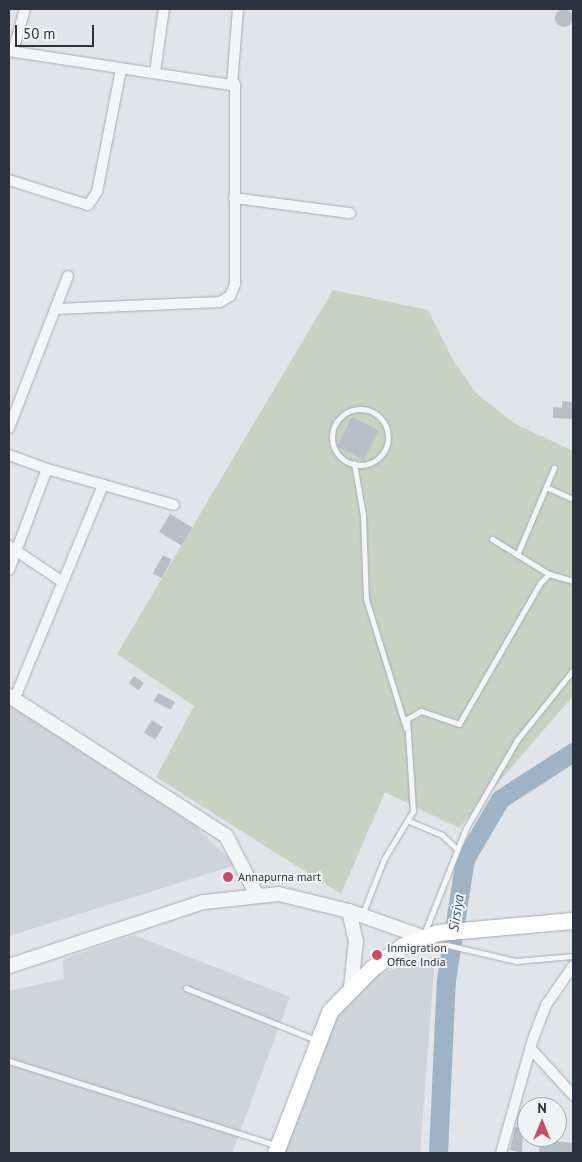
<!DOCTYPE html>
<style>
body{margin:0}
#map{position:relative;width:582px;height:1162px;overflow:hidden;background:#e1e4e9;font-family:"PT Sans",sans-serif}
div>[style]{position:absolute}
[style*='--x']{left:calc(var(--x)*1px);top:calc(var(--y)*1px);width:calc(var(--w)*1px);rotate:calc(var(--a)*1deg)}
.built>*{inset:0;background:#cfd4db}
.green>*{inset:0;background:#c7d2c3}
.river>*{height:19px;margin:-9.5px;padding:0 9.5px;transform-origin:9.5px;border-radius:9.5px;background:#9eb4c6}
.building>*{inset:0;background:#b8bec5;transform-origin:0 0}
.round{border-radius:50%}
.roads{filter:drop-shadow(0 0 1px #a6abb3) drop-shadow(0 0 1px #a6abb3)}
.service>*{height:5px;margin:-2.5px;padding:0 2.5px;transform-origin:2.5px;border-radius:2.5px;background:#f3f5f7}
.service>.ring{margin:-2.5px;padding:0;box-sizing:content-box;background:none;border:5px solid #f3f5f7;border-radius:50%}
.minor>*{height:10px;margin:-5px;padding:0 5px;transform-origin:5px;border-radius:5px;background:#f3f5f7}
.tertiary>*{height:14px;margin:-7px;padding:0 7px;transform-origin:7px;border-radius:7px;background:#f3f5f7}
.primary>*{height:16px;margin:-8px;padding:0 8px;transform-origin:8px;border-radius:8px;background:#fff}
.dots>*{width:14px;height:14px;translate:-50% -50%;box-sizing:border-box;border:2px solid #f0f3f6;border-radius:50%}
span{translate:-50% -50%;white-space:nowrap;text-align:center;line-height:1.15;-webkit-text-stroke:4px #f0f3f6;paint-order:stroke}
.poi-label{font-size:12px;color:#2a333f}
.left{translate:0 -50%;text-align:left}
.water-label{font-size:14px;color:#375371;font-style:italic}
.frame{position:absolute;inset:0;border:10px solid #2a333f;pointer-events:none}
.north{position:absolute;left:517px;top:1097px;width:50px;height:50px;box-sizing:border-box;background:#f0f3f6;border:1px solid #a1a6ad;border-radius:50%;rotate:0deg;font-size:14px;font-weight:700;line-height:20px;text-align:center;color:#2a333f}
.north::after{content:'';display:block;margin:auto;width:18px;height:22px;background:#c64e66;clip-path:polygon(50% 0,100% 100%,50% 72%,0 100%)}
.scale{position:absolute;left:15px;top:25px;width:79px;height:22px;box-sizing:border-box;border:2px solid #2a333f;border-top:0;padding-left:6px;font-size:15px;line-height:18px;white-space:nowrap;color:#2a333f;-webkit-text-stroke:4px #f0f3f6;paint-order:stroke}
</style>
<div id="map">
<div class="built">
<div style="clip-path:polygon(9px 698px,186px 817px,236px 865px,9px 936px)"></div>
<div style="clip-path:polygon(134px 935px,290px 997px,232px 1153px,9px 1153px,9px 991px,64px 979px,63px 959px)"></div>
<div style="clip-path:polygon(435px 956px,420px 1153px,269px 1153px,322px 1018px,344px 985px)"></div>
</div>
<div class="green">
<div style="clip-path:polygon(333px 290px,428px 310px,454px 362px,477px 394px,514px 423px,573px 451px,573px 696px,459px 828px,385px 792px,341px 894px,156px 777px,194px 706px,117px 654px)"></div>
</div>
<div class="river">
<div style="--x:438;--y:1153;--w:173;--a:-87.4"></div>
<div style="--x:446;--y:980;--w:122;--a:-81.1"></div>
<div style="--x:465;--y:859;--w:69;--a:-59.7"></div>
<div style="--x:500;--y:799;--w:87;--a:-32.8"></div>
</div>
<div class="building">
<div class="round" style="left:555px;top:9px;width:18px;height:18px"></div>
<div style="clip-path:polygon(562px 401px,573px 402px,573px 419px,553px 418px,553px 407px,562px 408px)"></div>
<div style="left:352px;top:417px;width:30px;height:33px;rotate:27deg"></div>
<div style="left:170px;top:514px;width:26px;height:21px;rotate:31deg"></div>
<div style="left:163px;top:555px;width:10px;height:21px;rotate:29deg"></div>
<div style="left:134px;top:676px;width:12px;height:9px;rotate:35deg"></div>
<div style="left:158px;top:693px;width:19px;height:9px;rotate:28deg"></div>
<div style="left:152px;top:720px;width:13px;height:15px;rotate:32deg"></div>
<div style="clip-path:polygon(515px 1127px,523px 1128px,522px 1153px,510px 1150px)"></div>
<div style="clip-path:polygon(540px 1139px,573px 1143px,573px 1153px,539px 1153px)"></div>
</div>
<div class="roads">
<div class="service">
<div class="ring" style="left:332px;top:409px;width:51px;height:51px"></div>
<div style="--x:354;--y:463;--w:53;--a:80.2"></div>
<div style="--x:363;--y:515;--w:84;--a:88"></div>
<div style="--x:366;--y:599;--w:135;--a:72.8"></div>
<div style="--x:546;--y:487;--w:30;--a:24"></div>
<div style="--x:492;--y:539;--w:67;--a:31.6"></div>
<div style="--x:517;--y:555;--w:95;--a:-67"></div>
<div style="--x:409;--y:821;--w:36;--a:23"></div>
<div style="--x:442;--y:835;--w:21;--a:43"></div>
<div style="--x:362;--y:915;--w:60;--a:-68.6"></div>
<div style="--x:384;--y:859;--w:56;--a:-58.9"></div>
<div style="--x:413;--y:811;--w:92;--a:-93.7"></div>
<div style="--x:407;--y:719;--w:16;--a:-30"></div>
<div style="--x:421;--y:711;--w:40;--a:18.9"></div>
<div style="--x:459;--y:724;--w:163;--a:-60.1"></div>
<div style="--x:540;--y:583;--w:13;--a:-45"></div>
<div style="--x:549;--y:574;--w:25;--a:16"></div>
<div style="--x:424;--y:934;--w:114;--a:-68.4"></div>
<div style="--x:466;--y:828;--w:102;--a:-59.9"></div>
<div style="--x:517;--y:740;--w:90;--a:-51.3"></div>
<div style="--x:421;--y:946;--w:26;--a:-2"></div>
<div style="--x:447;--y:945;--w:71;--a:13.1"></div>
<div style="--x:516;--y:961;--w:57;--a:-5"></div>
<div style="--x:186;--y:988;--w:140;--a:21.8"></div>
<div style="--x:9;--y:1061;--w:279;--a:17.5"></div>
</div>
<div class="minor">
<div style="--x:9;--y:51;--w:226;--a:8.7"></div>
<div style="--x:232;--y:85;--w:76;--a:-85.5"></div>
<div style="--x:13;--y:51;--w:44;--a:-74.1"></div>
<div style="--x:155;--y:72;--w:64;--a:-81.9"></div>
<div style="--x:9;--y:180;--w:83;--a:17.6"></div>
<div style="--x:88;--y:205;--w:16;--a:-55"></div>
<div style="--x:97;--y:192;--w:124;--a:-78.9"></div>
<div style="--x:234;--y:198;--w:117;--a:7.4"></div>
<div style="--x:55;--y:309;--w:165;--a:-2.4"></div>
<div style="--x:220;--y:302;--w:12;--a:-31"></div>
<div style="--x:230;--y:296;--w:13;--a:-67"></div>
<div style="--x:235;--y:284;--w:200;--a:-90"></div>
<div style="--x:9;--y:428;--w:163;--a:-68.8"></div>
<div style="--x:9;--y:455;--w:40;--a:20.2"></div>
<div style="--x:9;--y:546;--w:63;--a:33.9"></div>
<div style="--x:9;--y:570;--w:108;--a:-69.4"></div>
<div style="--x:47;--y:469;--w:132;--a:15.8"></div>
<div style="--x:14;--y:700;--w:233;--a:-67.5"></div>
<div style="--x:530;--y:1048;--w:64;--a:47.5"></div>
<div style="--x:501;--y:1153;--w:118;--a:-74.3"></div>
<div style="--x:533;--y:1039;--w:36;--a:-69"></div>
<div style="--x:546;--y:1005;--w:47;--a:-55.3"></div>
</div>
<div class="tertiary">
<div style="--x:9;--y:696;--w:258;--a:32.8"></div>
<div style="--x:226;--y:836;--w:67;--a:62.3"></div>
<div style="--x:349;--y:911;--w:78;--a:19.4"></div>
<div style="--x:9;--y:966;--w:205;--a:-18.2"></div>
<div style="--x:204;--y:902;--w:75;--a:-6.1"></div>
<div style="--x:279;--y:894;--w:72;--a:13.7"></div>
<div style="--x:349;--y:911;--w:31;--a:77"></div>
<div style="--x:356;--y:941;--w:46;--a:96.2"></div>
</div>
<div class="primary">
<div style="--x:276;--y:1153;--w:151;--a:-69"></div>
<div style="--x:330;--y:1012;--w:60;--a:-45.7"></div>
<div style="--x:372;--y:969;--w:39;--a:-36"></div>
<div style="--x:404;--y:946;--w:36;--a:-21"></div>
<div style="--x:438;--y:933;--w:136;--a:-5.1"></div>
</div>
</div>
<div class="dots">
<div style="left:228px;top:877px;background:#c64e66"></div>
<div style="left:377px;top:955px;background:#c64e66"></div>
</div>
<div class="poi-label">
<span class="left" style="left:238px;top:877px">Annapurna mart</span>
<span class="left" style="left:387px;top:955px">Inmigration<br>Office India</span>
</div>
<div class="water-label">
<span style="left:456px;top:913px;rotate:-81deg">Sirsiya</span>
</div>
<div class="frame"></div>
<div class="north">N</div>
<div class="scale">50 m</div>
</div>
